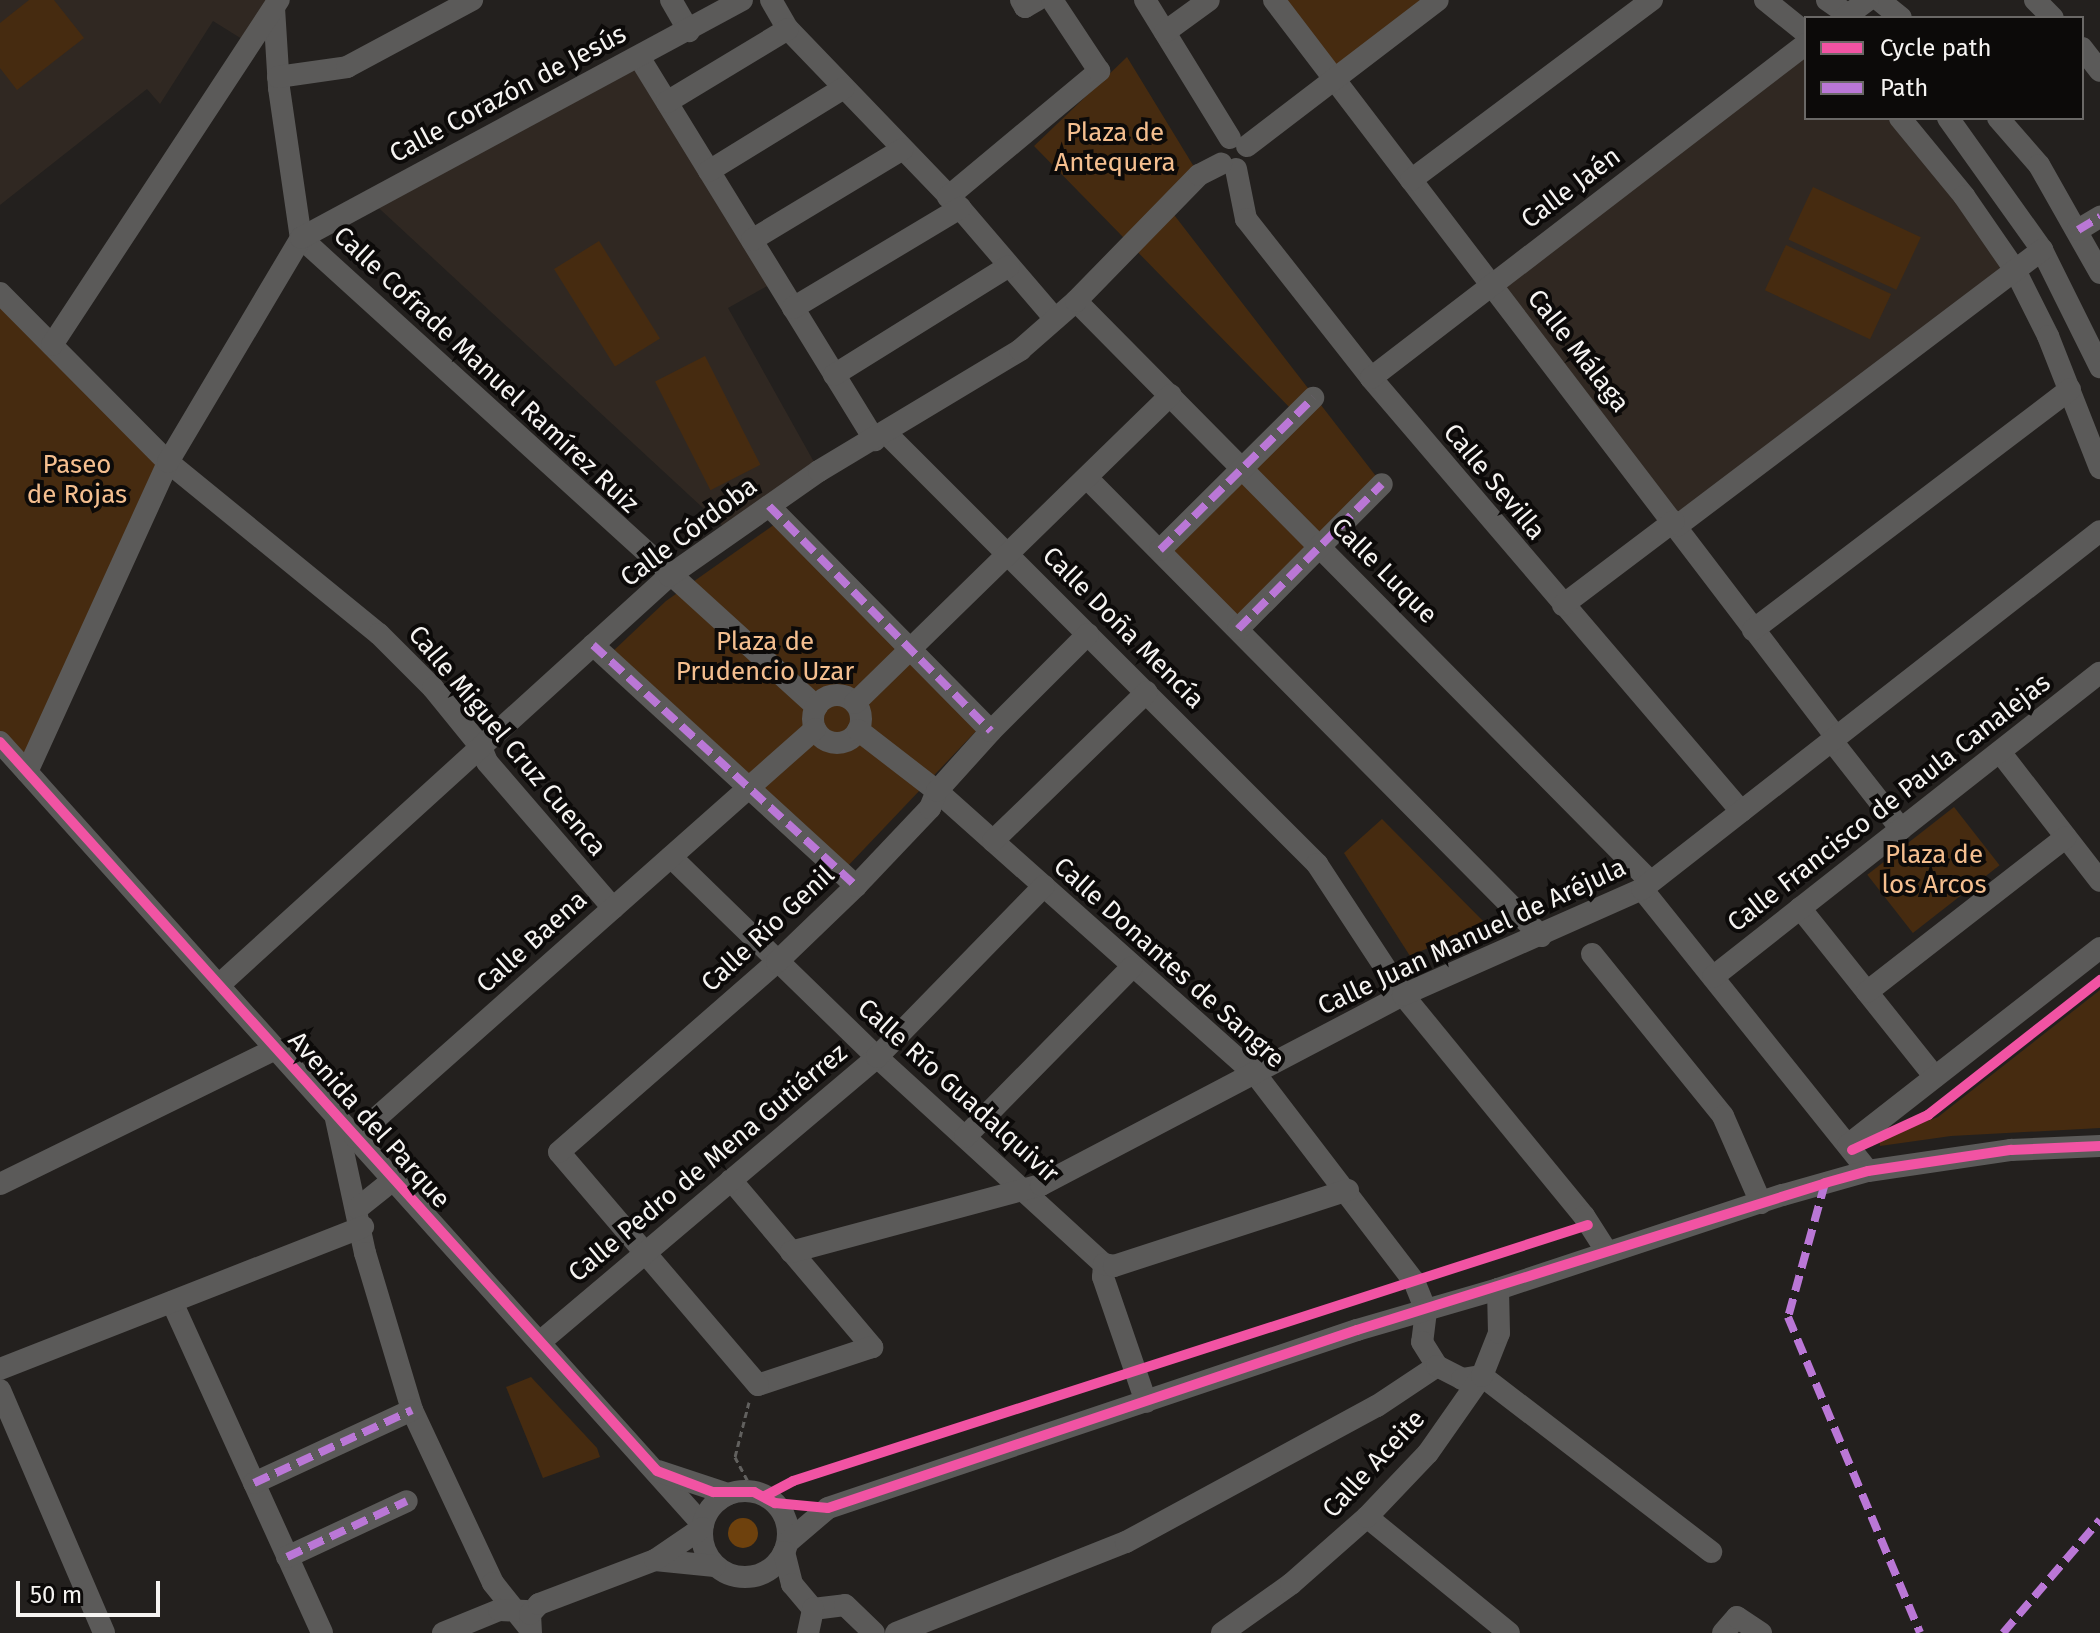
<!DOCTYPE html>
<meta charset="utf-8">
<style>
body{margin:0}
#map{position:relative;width:2100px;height:1633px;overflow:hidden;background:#23201e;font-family:"Fira Sans",sans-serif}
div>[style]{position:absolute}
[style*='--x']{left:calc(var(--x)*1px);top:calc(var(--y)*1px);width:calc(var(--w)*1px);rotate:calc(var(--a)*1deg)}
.built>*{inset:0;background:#302822}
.green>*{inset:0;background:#462b10;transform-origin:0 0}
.water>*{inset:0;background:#6e410d}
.round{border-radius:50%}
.path>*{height:3px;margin-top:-1.5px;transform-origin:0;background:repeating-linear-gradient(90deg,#61605e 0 6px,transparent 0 10px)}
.minor>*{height:22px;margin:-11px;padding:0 11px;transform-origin:11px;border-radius:11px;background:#5b5a59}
.minor>.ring{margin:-11px;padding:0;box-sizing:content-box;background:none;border:22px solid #5b5a59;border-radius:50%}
.quiet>*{height:8px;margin-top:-4px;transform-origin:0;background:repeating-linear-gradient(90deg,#ba77d6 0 16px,transparent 0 24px)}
.cycleway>*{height:10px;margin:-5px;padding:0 5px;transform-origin:5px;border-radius:5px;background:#f153a3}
span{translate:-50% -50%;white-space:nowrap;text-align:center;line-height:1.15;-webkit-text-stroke:8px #0c0a09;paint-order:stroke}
.street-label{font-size:26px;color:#f6f4f2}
.park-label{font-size:26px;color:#f5bf8f}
.legend{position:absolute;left:1804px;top:16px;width:280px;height:104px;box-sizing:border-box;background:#0c0a09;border:2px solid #6a6866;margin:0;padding:10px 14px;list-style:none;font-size:24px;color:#f6f4f2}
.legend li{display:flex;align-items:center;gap:16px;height:40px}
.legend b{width:40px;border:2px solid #6a6866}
.scale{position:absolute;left:16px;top:1581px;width:144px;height:36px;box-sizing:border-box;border:4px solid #f6f4f2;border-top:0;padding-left:10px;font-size:24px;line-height:28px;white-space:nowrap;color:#f6f4f2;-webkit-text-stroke:6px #0c0a09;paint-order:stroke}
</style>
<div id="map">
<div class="built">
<div style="clip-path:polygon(0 0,279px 0,250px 44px,213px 21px,160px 104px,147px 89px,0 205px)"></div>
<div style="clip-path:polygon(1806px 44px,1806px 118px,1900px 118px,2015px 270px,1677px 526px,1491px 283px)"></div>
<div style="clip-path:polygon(639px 57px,776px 281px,728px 308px,819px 471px,729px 532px,369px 199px)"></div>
</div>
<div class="green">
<div style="clip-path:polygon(29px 0,54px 0,84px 38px,17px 90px,0 68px,0 23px)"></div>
<div style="clip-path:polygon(1274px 0,1438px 0,1335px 79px)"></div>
<div style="clip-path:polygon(1127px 57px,1199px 175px,1168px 207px,1382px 484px,1238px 629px,1160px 550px,1296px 414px,1034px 146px)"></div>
<div style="left:1813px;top:187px;width:119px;height:58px;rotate:25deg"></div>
<div style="left:599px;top:241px;width:115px;height:53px;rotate:58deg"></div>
<div style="left:1786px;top:245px;width:116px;height:50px;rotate:25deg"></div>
<div style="clip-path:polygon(0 293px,168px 462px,27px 772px,0 742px)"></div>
<div style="left:705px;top:356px;width:122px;height:56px;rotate:63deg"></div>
<div style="clip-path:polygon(775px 524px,978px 729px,845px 869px,610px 654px,666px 601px)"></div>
<div style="left:1954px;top:807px;width:74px;height:110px;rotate:52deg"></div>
<div style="clip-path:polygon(1382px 819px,1485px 923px,1410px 956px,1344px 853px)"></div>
<div style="clip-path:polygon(2100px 990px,2100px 1128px,1951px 1136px,1880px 1146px,1879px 1139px,1938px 1117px)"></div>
<div style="clip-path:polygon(531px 1377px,597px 1448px,600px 1457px,543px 1478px,506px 1387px)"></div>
</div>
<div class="water">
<div class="round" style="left:728px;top:1518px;width:30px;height:30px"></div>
</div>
<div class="path">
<div style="--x:749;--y:1402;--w:57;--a:104.3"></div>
<div style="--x:735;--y:1457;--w:40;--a:62"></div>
</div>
<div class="minor">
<div style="--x:671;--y:0;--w:36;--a:60"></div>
<div style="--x:771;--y:0;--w:34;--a:60"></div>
<div style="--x:788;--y:29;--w:248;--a:46.1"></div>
<div style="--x:960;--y:208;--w:146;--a:49.4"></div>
<div style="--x:1021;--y:0;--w:8;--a:60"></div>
<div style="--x:1025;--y:7;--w:14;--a:-30"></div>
<div style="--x:1145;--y:0;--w:162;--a:58.4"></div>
<div style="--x:1274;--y:0;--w:927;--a:52.67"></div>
<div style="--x:1765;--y:0;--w:53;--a:38.8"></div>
<div style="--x:1827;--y:0;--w:32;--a:35"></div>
<div style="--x:1879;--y:0;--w:28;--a:39"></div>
<div style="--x:2035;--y:0;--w:25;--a:45"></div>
<div style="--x:274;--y:8;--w:80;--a:86.4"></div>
<div style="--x:279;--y:88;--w:152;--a:81.7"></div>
<div style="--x:1844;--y:18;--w:30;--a:-37"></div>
<div style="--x:1165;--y:32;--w:54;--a:-36"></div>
<div style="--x:2082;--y:48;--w:29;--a:52"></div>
<div style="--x:639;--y:57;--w:450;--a:58.4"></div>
<div style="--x:278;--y:77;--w:70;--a:-8.2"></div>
<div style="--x:347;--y:67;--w:142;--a:-28.2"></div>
<div style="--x:667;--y:102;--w:141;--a:-31.1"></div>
<div style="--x:1900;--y:118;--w:101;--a:50.6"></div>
<div style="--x:1964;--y:196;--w:90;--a:55.4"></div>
<div style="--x:2015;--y:270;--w:74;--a:63.4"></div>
<div style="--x:2048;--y:336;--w:142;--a:68.5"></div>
<div style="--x:1948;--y:118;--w:162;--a:54.5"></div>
<div style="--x:2042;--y:250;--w:131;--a:63.6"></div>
<div style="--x:1998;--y:118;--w:62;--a:48.9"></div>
<div style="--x:2039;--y:165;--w:124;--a:60.5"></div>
<div style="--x:1247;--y:146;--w:240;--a:-37.4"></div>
<div style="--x:1236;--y:169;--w:51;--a:78.7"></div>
<div style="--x:1246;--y:219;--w:202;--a:51.8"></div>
<div style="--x:1371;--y:378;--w:570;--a:49.49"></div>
<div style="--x:709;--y:171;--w:158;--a:-31.6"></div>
<div style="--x:1411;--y:180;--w:301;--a:-36.8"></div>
<div style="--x:948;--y:197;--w:197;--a:-39.8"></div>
<div style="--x:1099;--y:71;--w:85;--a:-123.5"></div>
<div style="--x:2078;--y:230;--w:26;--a:-31"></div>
<div style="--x:301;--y:238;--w:697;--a:42.27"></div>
<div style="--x:752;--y:240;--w:176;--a:-31.1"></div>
<div style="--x:0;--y:293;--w:238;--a:45.2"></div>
<div style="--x:168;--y:462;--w:272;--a:39.2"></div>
<div style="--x:379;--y:634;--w:76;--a:45"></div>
<div style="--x:433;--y:688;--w:76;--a:50.9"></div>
<div style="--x:481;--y:747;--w:16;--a:68"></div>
<div style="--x:487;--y:762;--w:193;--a:49.2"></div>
<div style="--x:1076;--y:301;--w:817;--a:45.3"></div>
<div style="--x:793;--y:308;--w:195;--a:-30.9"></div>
<div style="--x:52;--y:345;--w:413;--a:-56.7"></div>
<div style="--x:834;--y:375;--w:206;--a:-31.9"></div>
<div style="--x:1371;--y:378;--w:548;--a:-37.52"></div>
<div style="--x:886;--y:433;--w:610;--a:45"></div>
<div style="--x:1317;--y:864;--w:157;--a:56.7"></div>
<div style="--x:1403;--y:995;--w:286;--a:50.7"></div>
<div style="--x:1584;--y:1216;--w:43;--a:57.4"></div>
<div style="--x:1087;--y:478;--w:645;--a:45.25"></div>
<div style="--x:769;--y:506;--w:316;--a:45.4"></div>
<div style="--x:1677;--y:526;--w:458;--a:-37.1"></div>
<div style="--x:1160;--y:550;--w:216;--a:-44.8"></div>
<div style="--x:1563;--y:605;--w:139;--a:-37.1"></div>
<div style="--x:1238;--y:629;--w:204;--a:-45.2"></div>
<div style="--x:1753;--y:630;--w:398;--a:-37.2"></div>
<div style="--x:593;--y:645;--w:357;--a:42.5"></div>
<div class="ring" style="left:813px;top:695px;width:26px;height:26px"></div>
<div style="--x:855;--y:703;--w:441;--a:-44.3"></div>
<div style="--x:858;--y:730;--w:100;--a:37.7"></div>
<div style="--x:937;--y:791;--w:429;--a:41.7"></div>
<div style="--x:1257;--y:1076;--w:258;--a:52.6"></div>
<div style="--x:1414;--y:1281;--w:32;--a:68"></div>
<div style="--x:1426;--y:1311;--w:31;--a:97"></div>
<div style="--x:1422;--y:1342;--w:28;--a:58"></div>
<div style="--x:1832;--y:741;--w:112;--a:51.9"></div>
<div style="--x:0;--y:742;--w:1052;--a:48.08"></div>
<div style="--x:2000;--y:752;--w:163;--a:52.2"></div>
<div style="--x:27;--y:772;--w:341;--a:-65.5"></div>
<div style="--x:168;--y:462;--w:261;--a:-59.3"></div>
<div style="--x:301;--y:238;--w:501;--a:-28.35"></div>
<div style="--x:993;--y:841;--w:214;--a:-44.1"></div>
<div style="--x:671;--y:857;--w:287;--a:44.2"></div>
<div style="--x:877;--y:1057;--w:307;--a:42.4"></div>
<div style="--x:1104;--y:1264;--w:13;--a:94"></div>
<div style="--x:1103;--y:1277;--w:132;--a:71"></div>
<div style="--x:1642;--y:889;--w:361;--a:51.3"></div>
<div style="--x:1800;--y:908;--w:216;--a:51.4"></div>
<div style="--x:1592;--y:954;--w:208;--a:51"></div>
<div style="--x:1723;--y:1116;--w:95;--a:66.4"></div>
<div style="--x:1713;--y:977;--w:492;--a:-38.2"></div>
<div style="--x:219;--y:985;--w:608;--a:-42.27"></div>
<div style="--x:669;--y:576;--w:183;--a:-35"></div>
<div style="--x:819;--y:471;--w:235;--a:-31"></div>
<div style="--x:1020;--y:350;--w:74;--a:-41.2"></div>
<div style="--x:1076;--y:301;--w:176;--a:-45.7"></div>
<div style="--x:1199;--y:175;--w:25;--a:-27"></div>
<div style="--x:1867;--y:992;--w:252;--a:-37.9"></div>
<div style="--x:336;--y:1119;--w:137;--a:77.8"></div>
<div style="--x:365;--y:1253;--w:164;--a:73.3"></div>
<div style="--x:412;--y:1410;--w:191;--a:64.9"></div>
<div style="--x:493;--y:1583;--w:58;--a:51.3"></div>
<div style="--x:355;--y:1137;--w:615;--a:-41.57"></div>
<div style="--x:965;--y:1137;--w:238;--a:-45.5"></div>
<div style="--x:1848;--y:1145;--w:320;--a:-38"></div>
<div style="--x:731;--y:1180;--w:219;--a:49.8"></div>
<div style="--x:872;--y:1347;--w:120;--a:161.6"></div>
<div style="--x:758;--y:1385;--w:306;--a:-130.5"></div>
<div style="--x:559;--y:1152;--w:289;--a:-41.1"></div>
<div style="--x:777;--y:962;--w:110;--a:-43.9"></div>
<div style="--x:856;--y:886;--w:108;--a:-46.5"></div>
<div style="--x:930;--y:808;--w:18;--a:-68"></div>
<div style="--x:937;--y:791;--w:81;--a:-48"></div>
<div style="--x:991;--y:731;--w:137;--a:-45"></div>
<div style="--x:0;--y:1184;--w:307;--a:-26.1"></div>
<div style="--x:358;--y:1208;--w:45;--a:-38.7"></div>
<div style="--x:791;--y:1252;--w:259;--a:-15"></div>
<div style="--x:1041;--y:1185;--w:409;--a:-27.7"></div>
<div style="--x:1403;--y:995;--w:261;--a:-23.9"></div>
<div style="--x:1642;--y:889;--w:581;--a:-38.01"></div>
<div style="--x:1104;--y:1264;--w:10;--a:11"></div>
<div style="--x:1114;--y:1266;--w:246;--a:-18"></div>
<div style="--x:172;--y:1302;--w:363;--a:65.6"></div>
<div style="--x:540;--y:1342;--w:441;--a:-40.2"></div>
<div style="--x:877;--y:1057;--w:239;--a:-45.7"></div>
<div style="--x:0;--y:1369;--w:390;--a:-21.4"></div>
<div style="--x:0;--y:1390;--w:264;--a:66.8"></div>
<div style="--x:658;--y:1471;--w:74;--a:18.2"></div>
<div style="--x:254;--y:1483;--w:174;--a:-24.8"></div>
<div class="ring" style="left:702px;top:1491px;width:64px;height:64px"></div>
<div style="--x:1367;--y:1517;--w:183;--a:39.2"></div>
<div style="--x:788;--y:1542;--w:52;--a:-40.4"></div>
<div style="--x:828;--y:1508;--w:558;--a:-18.6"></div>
<div style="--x:1357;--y:1330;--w:147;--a:-16.2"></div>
<div style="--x:1498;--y:1289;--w:300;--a:-18.3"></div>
<div style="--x:1783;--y:1195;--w:88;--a:-15.8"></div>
<div style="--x:1868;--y:1171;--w:145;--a:-8.4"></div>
<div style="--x:2011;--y:1150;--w:89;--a:-2.6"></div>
<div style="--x:784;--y:1552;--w:33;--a:76"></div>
<div style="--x:792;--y:1584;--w:33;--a:50"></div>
<div style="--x:287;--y:1557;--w:132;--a:-25"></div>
<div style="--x:655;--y:1560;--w:60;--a:5.7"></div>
<div style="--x:813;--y:1609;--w:32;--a:-7"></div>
<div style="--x:845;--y:1605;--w:40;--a:44"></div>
<div style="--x:443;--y:1633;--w:61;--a:-22.3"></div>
<div style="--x:499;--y:1610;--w:27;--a:2"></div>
<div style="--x:531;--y:1633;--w:19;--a:-93"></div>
<div style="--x:530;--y:1614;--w:13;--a:-48"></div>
<div style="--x:539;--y:1604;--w:124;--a:-20.8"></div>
<div style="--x:655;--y:1560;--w:57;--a:-34.2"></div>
<div style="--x:808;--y:1633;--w:25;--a:-78"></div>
<div style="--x:896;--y:1633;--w:247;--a:-21.6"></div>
<div style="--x:1126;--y:1542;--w:285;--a:-28.5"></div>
<div style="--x:1377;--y:1406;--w:72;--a:-33.7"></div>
<div style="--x:1437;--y:1366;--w:28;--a:27"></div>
<div style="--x:1462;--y:1379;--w:20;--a:-9"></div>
<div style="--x:1482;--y:1376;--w:289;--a:37.5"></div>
<div style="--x:1222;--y:1633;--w:85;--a:-35.4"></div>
<div style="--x:1291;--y:1584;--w:101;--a:-41.4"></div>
<div style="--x:1367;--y:1517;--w:88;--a:-46.4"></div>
<div style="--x:1428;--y:1453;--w:94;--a:-55"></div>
<div style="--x:1482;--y:1376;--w:46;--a:-68.4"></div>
<div style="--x:1499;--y:1333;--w:44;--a:-91.3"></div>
<div style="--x:1723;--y:1633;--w:21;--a:-49"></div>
<div style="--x:1737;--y:1617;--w:29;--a:34"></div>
</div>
<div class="quiet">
<div style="--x:2078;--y:230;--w:26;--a:-31"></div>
<div style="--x:769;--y:506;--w:316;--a:45.4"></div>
<div style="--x:1160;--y:550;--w:216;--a:-44.8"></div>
<div style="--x:1238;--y:629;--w:204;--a:-45.2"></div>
<div style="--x:593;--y:645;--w:357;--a:42.5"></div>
<div style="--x:1825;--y:1183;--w:139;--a:105.4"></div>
<div style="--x:1788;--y:1317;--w:342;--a:67.3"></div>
<div style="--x:254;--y:1483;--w:174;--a:-24.8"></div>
<div style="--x:287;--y:1557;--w:132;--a:-25"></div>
<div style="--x:2003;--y:1633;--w:149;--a:-49.4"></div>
</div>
<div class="cycleway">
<div style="--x:0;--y:742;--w:981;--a:47.97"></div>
<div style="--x:657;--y:1471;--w:60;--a:20.6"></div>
<div style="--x:713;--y:1492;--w:41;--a:0"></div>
<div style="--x:754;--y:1492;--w:24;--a:28"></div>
<div style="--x:775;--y:1503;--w:53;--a:5.4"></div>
<div style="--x:828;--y:1508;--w:558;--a:-18.6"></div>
<div style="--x:1357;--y:1330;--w:491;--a:-17.4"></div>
<div style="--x:1825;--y:1183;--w:45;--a:-15.6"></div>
<div style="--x:1868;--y:1171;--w:145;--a:-8.4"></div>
<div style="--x:2011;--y:1150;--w:89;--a:-2.6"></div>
<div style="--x:1852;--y:1150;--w:84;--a:-24.7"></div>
<div style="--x:1928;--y:1115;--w:219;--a:-38.1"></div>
<div style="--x:765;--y:1496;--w:32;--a:-28"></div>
<div style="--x:793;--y:1481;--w:835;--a:-17.85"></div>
</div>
<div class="street-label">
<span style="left:508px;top:94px;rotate:-28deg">Calle Corazón de Jesús</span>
<span style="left:1571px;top:188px;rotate:-37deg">Calle Jaén</span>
<span style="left:1578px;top:351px;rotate:52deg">Calle Málaga</span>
<span style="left:486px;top:370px;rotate:43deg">Calle Cofrade Manuel Ramírez Ruiz</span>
<span style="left:1494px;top:482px;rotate:50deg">Calle Sevilla</span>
<span style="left:689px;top:532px;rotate:-37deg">Calle Córdoba</span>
<span style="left:1384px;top:571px;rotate:45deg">Calle Luque</span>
<span style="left:1123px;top:628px;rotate:45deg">Calle Doña Mencía</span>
<span style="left:507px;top:741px;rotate:50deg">Calle Miguel Cruz Cuenca</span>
<span style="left:1889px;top:803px;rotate:-38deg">Calle Francisco de Paula Canalejas</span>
<span style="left:768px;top:929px;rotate:-43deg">Calle Río Genil</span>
<span style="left:1472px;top:937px;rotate:-25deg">Calle Juan Manuel de Aréjula</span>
<span style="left:532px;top:942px;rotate:-42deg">Calle Baena</span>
<span style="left:1169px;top:963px;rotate:42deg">Calle Donantes de Sangre</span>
<span style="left:958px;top:1091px;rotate:42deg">Calle Río Guadalquivir</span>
<span style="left:369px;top:1120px;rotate:48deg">Avenida del Parque</span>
<span style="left:708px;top:1163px;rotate:-40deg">Calle Pedro de Mena Gutiérrez</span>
<span style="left:1374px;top:1464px;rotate:-47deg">Calle Aceite</span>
</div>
<div class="park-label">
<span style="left:1115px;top:148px">Plaza de<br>Antequera</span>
<span style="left:77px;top:480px">Paseo<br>de Rojas</span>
<span style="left:765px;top:657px">Plaza de<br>Prudencio Uzar</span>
<span style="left:1934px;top:870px">Plaza de<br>los Arcos</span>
</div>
<ul class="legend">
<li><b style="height:10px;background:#f153a3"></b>Cycle path</li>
<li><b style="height:10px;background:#ba77d6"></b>Path</li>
</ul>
<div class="scale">50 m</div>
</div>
